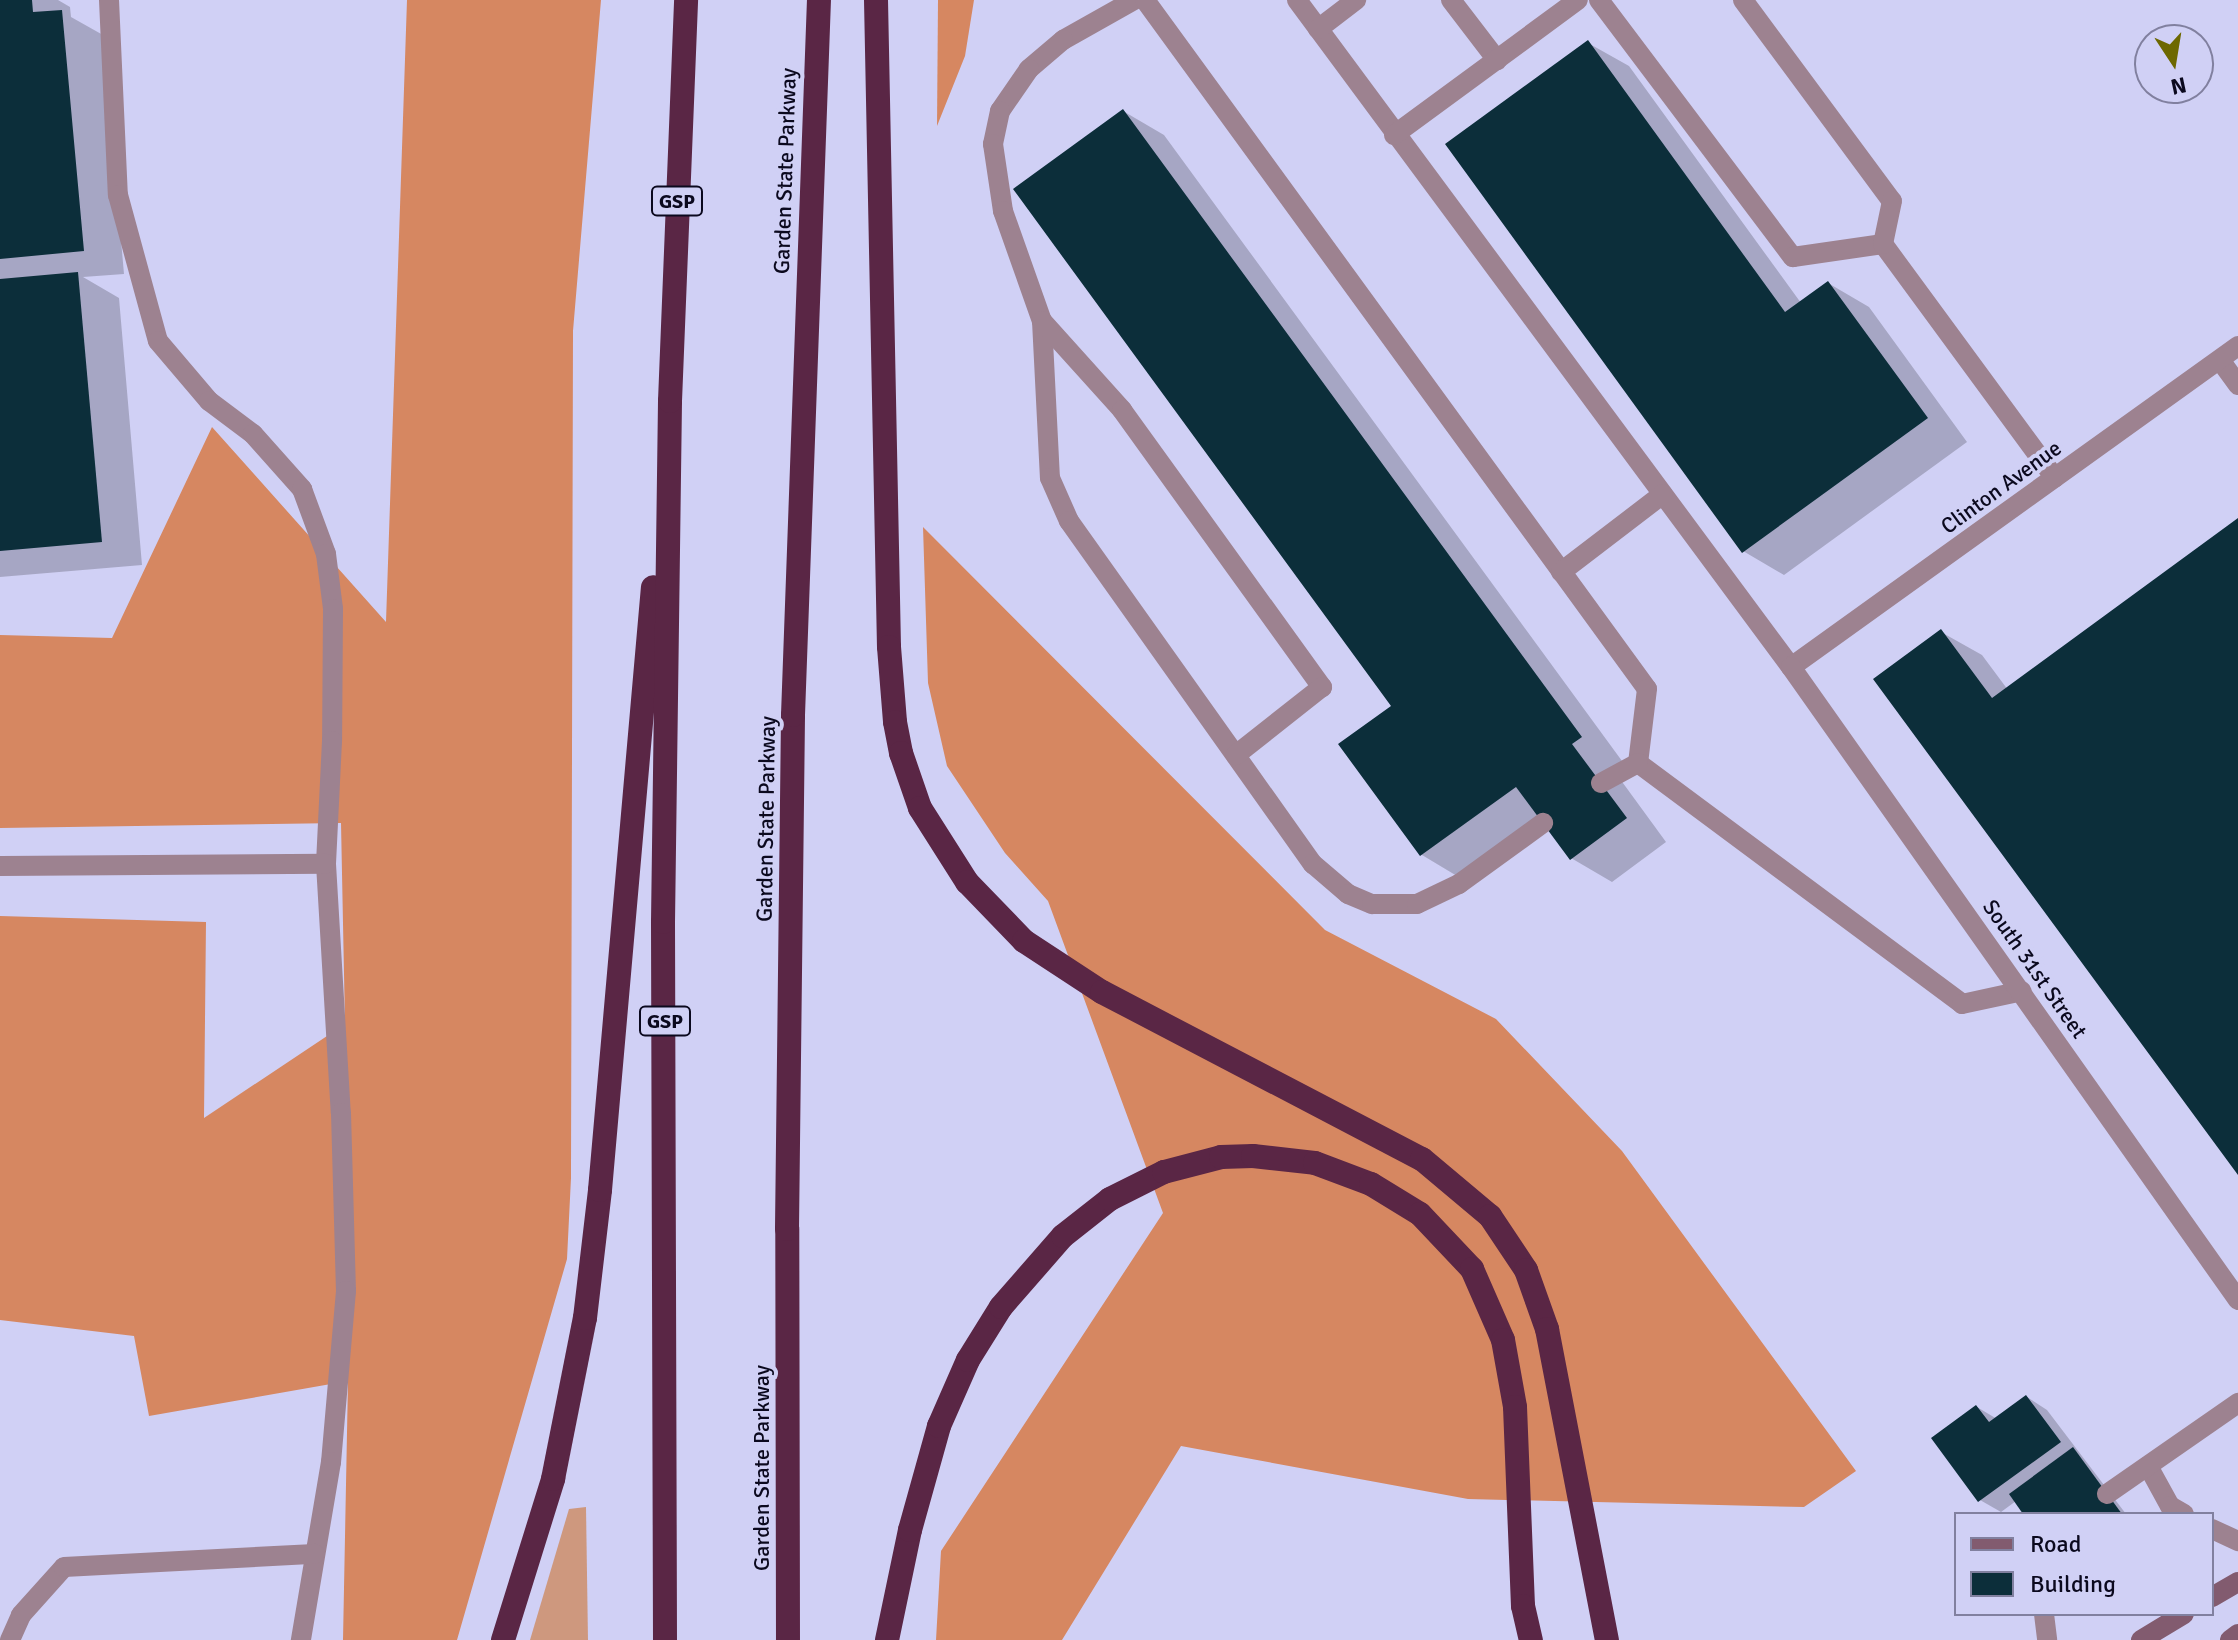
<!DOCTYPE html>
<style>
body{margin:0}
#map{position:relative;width:2238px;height:1640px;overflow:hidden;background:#d0d0f5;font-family:Signika,sans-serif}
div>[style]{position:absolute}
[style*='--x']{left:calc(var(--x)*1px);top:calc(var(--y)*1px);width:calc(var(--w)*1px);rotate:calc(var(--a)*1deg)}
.green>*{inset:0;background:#ce987e}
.forest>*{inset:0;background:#d68761}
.shadow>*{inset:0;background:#0003}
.building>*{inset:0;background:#0c2e3a}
.lane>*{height:20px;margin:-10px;padding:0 10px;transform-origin:10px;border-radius:10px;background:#9d8290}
.street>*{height:20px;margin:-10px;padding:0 10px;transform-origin:10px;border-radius:10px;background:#9d8290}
.secondary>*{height:20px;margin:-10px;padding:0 10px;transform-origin:10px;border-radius:10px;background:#825b6f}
.highway>*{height:24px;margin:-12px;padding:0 12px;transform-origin:12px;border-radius:12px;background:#5a2645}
span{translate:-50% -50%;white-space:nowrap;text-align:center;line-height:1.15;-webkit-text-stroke:8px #d0d0f5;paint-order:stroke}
.shield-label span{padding:2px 6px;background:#d0d0f5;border:2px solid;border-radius:6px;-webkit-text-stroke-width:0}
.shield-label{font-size:20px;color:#0b091e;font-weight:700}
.street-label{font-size:22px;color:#0b091e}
.legend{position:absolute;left:1954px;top:1512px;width:260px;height:104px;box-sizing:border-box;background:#d0d0f5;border:2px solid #81809f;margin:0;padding:10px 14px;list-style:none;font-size:24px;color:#0b091e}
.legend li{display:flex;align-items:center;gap:16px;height:40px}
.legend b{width:40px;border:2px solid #81809f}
.north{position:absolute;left:2134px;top:24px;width:80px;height:80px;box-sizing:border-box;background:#d0d0f5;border:2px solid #81809f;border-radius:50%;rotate:168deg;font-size:22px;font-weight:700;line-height:32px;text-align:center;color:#0b091e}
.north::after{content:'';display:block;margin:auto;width:28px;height:36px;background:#6d6800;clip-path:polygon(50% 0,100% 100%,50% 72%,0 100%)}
</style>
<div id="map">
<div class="green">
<div style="clip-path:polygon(586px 1507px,588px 1640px,530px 1640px,569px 1509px)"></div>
</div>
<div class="forest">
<div style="clip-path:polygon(407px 0,601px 0,573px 331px,571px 1178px,567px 1259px,457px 1640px,343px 1640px,348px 1381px,149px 1416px,134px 1336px,0 1320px,0 916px,206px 922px,204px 1118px,345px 1024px,341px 823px,0 828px,0 635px,112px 638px,212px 427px,386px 622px)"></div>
<div style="clip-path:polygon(938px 0,974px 0,965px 56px,937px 126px)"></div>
<div style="clip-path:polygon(923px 527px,1325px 930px,1496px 1019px,1622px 1151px,1856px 1471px,1804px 1507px,1468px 1499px,1181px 1446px,1062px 1640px,936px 1640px,941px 1551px,1163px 1213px,1048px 901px,1005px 853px,947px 766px,928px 683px)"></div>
</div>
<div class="shadow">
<div style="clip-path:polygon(0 0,58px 0,70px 7px,71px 17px,103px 35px,124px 274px,83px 277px,119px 298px,142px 565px,0 577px)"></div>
<div style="clip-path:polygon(1588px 43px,1629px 66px,1801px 303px,1828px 283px,1869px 307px,1967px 442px,1784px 575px,1743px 551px)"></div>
<div style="clip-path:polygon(1123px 111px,1164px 135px,1622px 761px,1612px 768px,1666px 842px,1612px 882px,1571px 858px,1543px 820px,1462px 879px,1422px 855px,1341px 745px,1394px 706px)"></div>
<div style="clip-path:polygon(2238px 521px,2238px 1172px,1941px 632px,1982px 655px,2008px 690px)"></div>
<div style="clip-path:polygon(2027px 1397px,2047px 1410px,2126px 1514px,2026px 1514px,2016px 1501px,2001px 1512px,1980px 1500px,1977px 1407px,1997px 1419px)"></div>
</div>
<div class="building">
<div style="clip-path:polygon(0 0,32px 0,33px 12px,62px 10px,84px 251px,0 259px)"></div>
<div style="clip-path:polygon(1588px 40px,1785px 312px,1828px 281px,1928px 418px,1742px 553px,1445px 144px)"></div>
<div style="clip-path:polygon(1123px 109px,1582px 737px,1572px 744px,1627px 818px,1570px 860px,1516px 787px,1420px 856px,1338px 744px,1391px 706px,1013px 189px)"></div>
<div style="clip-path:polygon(78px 272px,102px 542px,0 551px,0 279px)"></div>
<div style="clip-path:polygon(2238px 518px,2238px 1175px,1873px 679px,1941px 629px,1992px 698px)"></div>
<div style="clip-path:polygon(2026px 1395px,2061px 1442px,1978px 1502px,1931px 1438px,1976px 1405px,1989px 1422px)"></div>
<div style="clip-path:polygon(2073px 1447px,2122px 1514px,2023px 1514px,2009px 1494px)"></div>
</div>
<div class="lane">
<div style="--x:109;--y:0;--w:195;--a:87.4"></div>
<div style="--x:118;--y:195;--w:151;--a:74.7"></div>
<div style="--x:158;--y:341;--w:79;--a:49.6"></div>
<div style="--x:209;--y:401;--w:55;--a:36.9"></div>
<div style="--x:253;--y:434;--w:74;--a:48.3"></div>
<div style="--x:302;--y:489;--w:69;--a:69.7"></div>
<div style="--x:326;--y:554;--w:55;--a:82.7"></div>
<div style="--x:333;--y:609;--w:132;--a:90.4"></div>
<div style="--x:332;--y:741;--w:123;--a:92.8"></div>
<div style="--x:326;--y:864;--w:249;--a:86.6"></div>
<div style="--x:341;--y:1113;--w:178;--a:88.4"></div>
<div style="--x:346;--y:1291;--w:172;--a:95"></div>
<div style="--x:331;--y:1462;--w:181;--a:99.6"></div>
<div style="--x:1134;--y:0;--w:81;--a:150.6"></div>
<div style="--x:1063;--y:40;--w:45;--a:139.5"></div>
<div style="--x:1029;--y:69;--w:51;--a:124.6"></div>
<div style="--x:1000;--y:111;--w:34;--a:102"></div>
<div style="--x:993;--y:144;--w:68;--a:81.5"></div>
<div style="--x:1003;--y:211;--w:117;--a:70.5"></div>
<div style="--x:1042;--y:321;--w:157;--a:87.1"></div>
<div style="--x:1050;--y:478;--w:47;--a:66.2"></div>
<div style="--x:1069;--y:521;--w:421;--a:54.6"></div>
<div style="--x:1313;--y:864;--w:46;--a:40.6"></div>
<div style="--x:1348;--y:894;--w:26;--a:23"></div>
<div style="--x:1372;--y:904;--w:45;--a:0"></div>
<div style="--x:1417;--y:904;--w:47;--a:-25.5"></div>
<div style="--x:1459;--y:884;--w:104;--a:-36"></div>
<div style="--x:1145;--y:0;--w:852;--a:53.92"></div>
<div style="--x:1647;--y:689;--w:75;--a:96.9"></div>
<div style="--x:1297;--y:0;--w:830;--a:53.48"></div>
<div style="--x:1451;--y:0;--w:76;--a:52.5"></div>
<div style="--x:1599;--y:0;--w:322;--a:53"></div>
<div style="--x:1793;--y:257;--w:91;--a:-8.2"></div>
<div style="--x:1883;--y:244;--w:290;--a:53.7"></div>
<div style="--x:1743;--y:0;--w:250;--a:53.5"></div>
<div style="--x:1892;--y:201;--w:44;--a:101.8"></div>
<div style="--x:1318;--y:29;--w:48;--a:-37.3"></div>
<div style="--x:1394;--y:135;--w:228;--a:-36.3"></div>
<div style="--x:1042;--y:321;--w:120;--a:48"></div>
<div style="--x:1122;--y:410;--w:342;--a:54.2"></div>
<div style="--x:1322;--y:687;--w:110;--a:141.7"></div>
<div style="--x:2220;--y:360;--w:31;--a:54"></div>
<div style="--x:1561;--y:572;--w:128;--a:-37.4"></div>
<div style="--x:1638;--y:763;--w:404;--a:36.6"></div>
<div style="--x:1962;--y:1004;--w:61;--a:-12.2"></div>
<div style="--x:1601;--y:783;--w:42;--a:-28.4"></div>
<div style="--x:0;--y:866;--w:326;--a:-0.4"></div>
<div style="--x:2148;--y:1466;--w:46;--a:61.2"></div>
<div style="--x:2170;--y:1506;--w:16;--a:30"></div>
<div style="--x:2107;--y:1494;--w:160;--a:-34.8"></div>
<div style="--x:2212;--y:1529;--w:29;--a:25"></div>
<div style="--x:2044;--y:1614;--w:26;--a:83"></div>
<div style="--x:10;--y:1640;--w:27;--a:-66"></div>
<div style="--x:21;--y:1615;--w:64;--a:-48.1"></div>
<div style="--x:64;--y:1567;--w:251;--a:-3"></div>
</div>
<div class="street">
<div style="--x:2238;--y:346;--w:550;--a:144.32"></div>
<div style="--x:1791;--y:667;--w:775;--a:54.77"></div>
</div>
<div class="secondary">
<div style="--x:2212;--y:1597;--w:30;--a:-30"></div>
<div style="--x:2141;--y:1640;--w:50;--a:-31.2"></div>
<div style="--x:2230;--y:1640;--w:10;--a:-37"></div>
</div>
<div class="highway">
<div style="--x:876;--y:0;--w:647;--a:88.85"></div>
<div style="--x:889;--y:647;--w:75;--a:85.4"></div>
<div style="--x:895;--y:722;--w:32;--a:79"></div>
<div style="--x:901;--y:753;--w:58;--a:70.9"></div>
<div style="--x:920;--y:808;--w:88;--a:57.6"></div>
<div style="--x:967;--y:882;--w:82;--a:46"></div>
<div style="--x:1024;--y:941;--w:93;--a:33.2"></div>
<div style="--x:1102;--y:992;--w:361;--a:27.6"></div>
<div style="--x:1422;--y:1159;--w:89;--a:40"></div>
<div style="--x:1490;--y:1216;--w:65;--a:56.3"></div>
<div style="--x:1526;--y:1270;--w:63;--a:70.4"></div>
<div style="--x:1547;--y:1329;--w:317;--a:79.1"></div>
<div style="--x:503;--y:1640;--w:169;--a:-72.7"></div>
<div style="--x:553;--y:1479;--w:164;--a:-78.8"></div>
<div style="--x:585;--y:1318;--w:129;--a:-83.3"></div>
<div style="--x:600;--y:1190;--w:605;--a:-84.98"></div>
<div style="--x:665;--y:1640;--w:718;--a:-90.16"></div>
<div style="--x:663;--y:922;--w:521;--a:-89.23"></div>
<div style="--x:670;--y:401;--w:401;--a:-87.7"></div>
<div style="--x:788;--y:1640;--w:411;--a:-90.1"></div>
<div style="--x:787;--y:1229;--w:514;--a:-89.33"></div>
<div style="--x:793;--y:715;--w:715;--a:-87.92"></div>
<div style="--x:887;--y:1640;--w:112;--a:-78.2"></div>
<div style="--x:910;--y:1530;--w:108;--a:-74.4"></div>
<div style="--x:939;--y:1426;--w:72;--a:-66.3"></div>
<div style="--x:968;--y:1360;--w:62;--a:-58.1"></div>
<div style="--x:1001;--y:1307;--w:94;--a:-48.9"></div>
<div style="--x:1063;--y:1236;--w:60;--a:-38.2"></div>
<div style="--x:1110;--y:1199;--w:60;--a:-26.6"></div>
<div style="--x:1164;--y:1172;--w:59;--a:-14.7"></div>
<div style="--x:1221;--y:1157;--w:32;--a:-2"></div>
<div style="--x:1253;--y:1156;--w:62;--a:6.4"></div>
<div style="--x:1315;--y:1163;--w:60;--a:20.6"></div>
<div style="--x:1371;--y:1184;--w:57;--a:31.5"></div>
<div style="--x:1420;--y:1214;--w:76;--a:46.6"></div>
<div style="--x:1472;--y:1269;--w:77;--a:66.4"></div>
<div style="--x:1503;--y:1340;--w:68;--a:79.8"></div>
<div style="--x:1515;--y:1407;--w:199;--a:87.7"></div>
<div style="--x:1523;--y:1606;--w:35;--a:77"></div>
</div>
<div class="shield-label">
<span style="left:677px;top:201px">GSP</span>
<span style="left:665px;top:1021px">GSP</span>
</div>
<div class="street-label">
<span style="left:785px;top:171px;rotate:-88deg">Garden State Parkway</span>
<span style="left:2001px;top:487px;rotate:-36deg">Clinton Avenue</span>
<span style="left:766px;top:819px;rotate:-89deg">Garden State Parkway</span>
<span style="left:2035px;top:969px;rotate:55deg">South 31st Street</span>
<span style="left:762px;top:1468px;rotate:-90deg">Garden State Parkway</span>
</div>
<ul class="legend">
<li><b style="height:10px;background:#825b6f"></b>Road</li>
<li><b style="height:22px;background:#0c2e3a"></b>Building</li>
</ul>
<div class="north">N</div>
</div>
